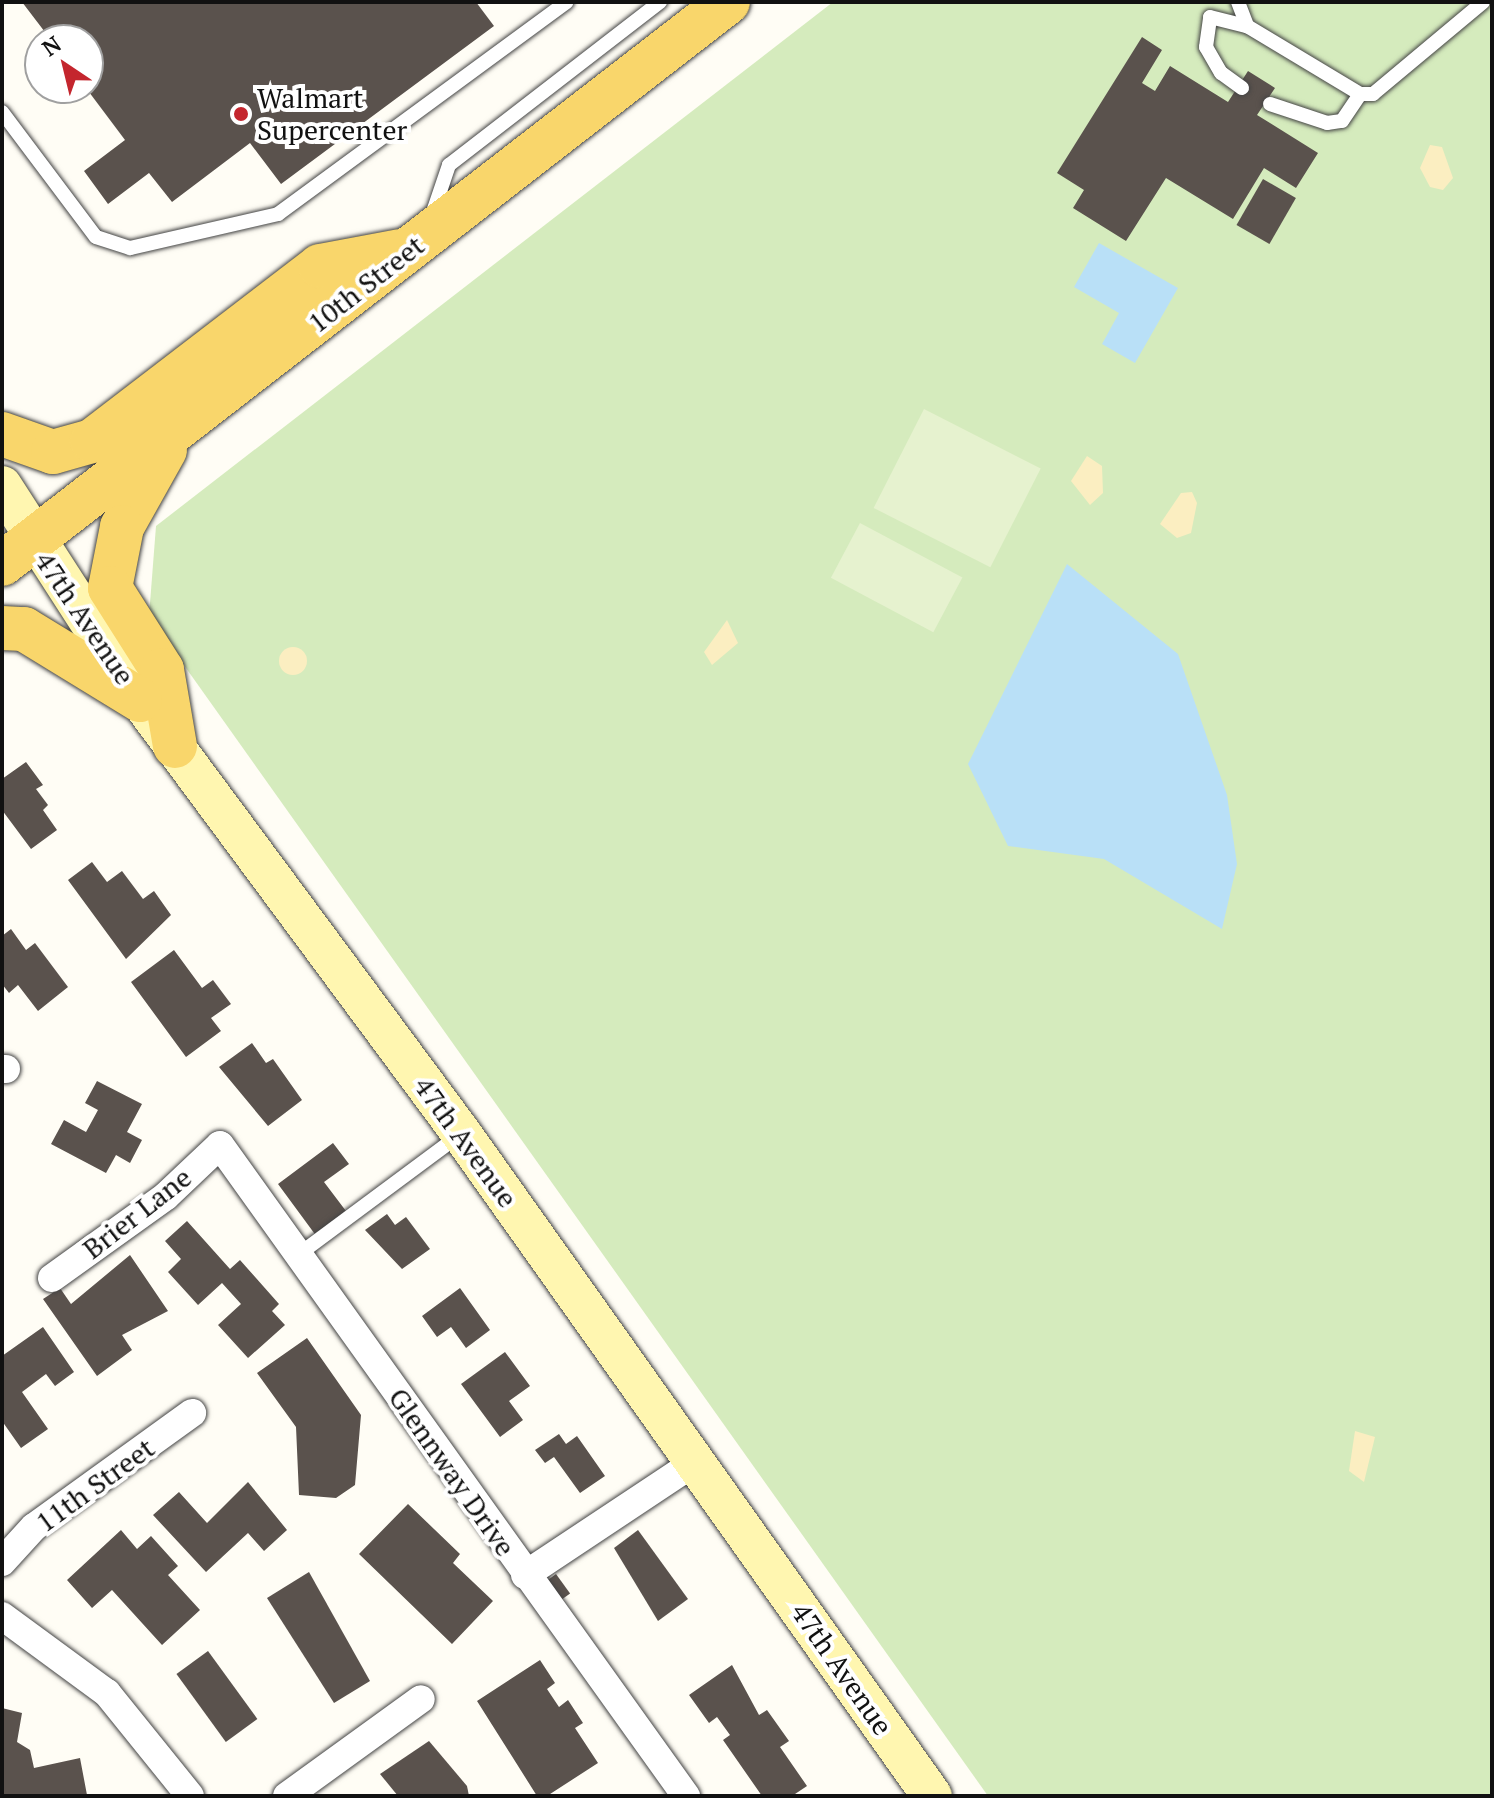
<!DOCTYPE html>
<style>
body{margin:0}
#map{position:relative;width:1494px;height:1798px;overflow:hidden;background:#fffdf5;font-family:"PT Serif",serif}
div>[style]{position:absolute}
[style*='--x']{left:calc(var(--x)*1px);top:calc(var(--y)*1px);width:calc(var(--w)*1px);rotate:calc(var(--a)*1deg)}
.green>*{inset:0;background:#d5ebbd}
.sand>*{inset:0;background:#fbeec1}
.round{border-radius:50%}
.pitch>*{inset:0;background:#e6f2cf;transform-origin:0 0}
.water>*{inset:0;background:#b9e0f7}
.building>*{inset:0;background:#5a524d;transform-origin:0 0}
.roads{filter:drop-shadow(0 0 2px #444) drop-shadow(0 0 2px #444)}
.service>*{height:14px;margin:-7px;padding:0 7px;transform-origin:7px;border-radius:7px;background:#fff}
.minor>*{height:28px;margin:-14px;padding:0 14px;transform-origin:14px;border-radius:14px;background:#fff}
.secondary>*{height:40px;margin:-20px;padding:0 20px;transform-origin:20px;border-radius:20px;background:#fff6b0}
.primary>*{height:44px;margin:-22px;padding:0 22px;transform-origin:22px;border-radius:22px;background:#f9d66b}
.dots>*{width:22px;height:22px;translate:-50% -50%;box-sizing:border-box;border:4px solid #fff;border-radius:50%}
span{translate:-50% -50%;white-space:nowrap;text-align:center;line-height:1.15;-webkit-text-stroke:8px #fff;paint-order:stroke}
.poi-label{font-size:28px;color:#111}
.left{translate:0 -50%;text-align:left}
.street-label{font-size:28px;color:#111}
.frame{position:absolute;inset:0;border:4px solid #111;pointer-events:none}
.north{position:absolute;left:24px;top:24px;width:80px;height:80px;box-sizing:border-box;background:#fff;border:2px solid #a0a0a0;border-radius:50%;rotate:325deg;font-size:22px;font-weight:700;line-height:32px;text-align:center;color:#111}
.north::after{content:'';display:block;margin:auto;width:28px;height:36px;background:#c4262e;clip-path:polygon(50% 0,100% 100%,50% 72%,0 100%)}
</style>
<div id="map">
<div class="green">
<div style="clip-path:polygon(833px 2px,1492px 2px,1492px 1796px,988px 1796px,149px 616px,156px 526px)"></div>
</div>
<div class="sand">
<div style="clip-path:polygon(1430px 145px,1442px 147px,1453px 178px,1443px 190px,1430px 187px,1420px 168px)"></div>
<div style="clip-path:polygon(1087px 456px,1102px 466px,1103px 493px,1090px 505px,1071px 481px)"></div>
<div style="clip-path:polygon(1181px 493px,1192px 492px,1197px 503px,1191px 533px,1177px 538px,1160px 524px)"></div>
<div style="clip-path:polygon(727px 620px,738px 643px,712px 665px,704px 652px)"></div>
<div class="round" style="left:279px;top:647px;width:28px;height:28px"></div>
<div style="clip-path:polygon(1355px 1431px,1375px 1437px,1364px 1482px,1349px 1471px)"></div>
</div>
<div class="pitch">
<div style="left:924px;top:409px;width:131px;height:111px;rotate:27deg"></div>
<div style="left:860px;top:523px;width:116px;height:62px;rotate:28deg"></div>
</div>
<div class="water">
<div style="clip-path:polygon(1099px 243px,1178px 288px,1135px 363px,1102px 344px,1119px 313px,1074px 287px)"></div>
<div style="clip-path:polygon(1067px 564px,1178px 654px,1227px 795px,1237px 864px,1222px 929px,1104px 859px,1008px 846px,968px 764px)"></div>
</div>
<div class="building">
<div style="clip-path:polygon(22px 2px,476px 2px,494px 26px,281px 184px,250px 143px,172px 202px,149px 173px,108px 204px,84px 171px,125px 140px,86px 88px,88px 40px,51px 40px)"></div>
<div style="clip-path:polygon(1142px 37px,1162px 50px,1142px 83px,1155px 91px,1170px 66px,1228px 102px,1248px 71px,1275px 88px,1257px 115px,1318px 153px,1296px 188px,1264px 168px,1233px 219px,1166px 178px,1126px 241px,1073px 208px,1084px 190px,1057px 173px)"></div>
<div style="left:1263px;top:179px;width:38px;height:53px;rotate:30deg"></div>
<div style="clip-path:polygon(26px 762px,43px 785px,36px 789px,48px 805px,43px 810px,57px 830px,31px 849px,2px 810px,2px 779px)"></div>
<div style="clip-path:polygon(92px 862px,107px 882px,122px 871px,143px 899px,154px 891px,171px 915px,126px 959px,68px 880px)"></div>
<div style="clip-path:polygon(11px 929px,26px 950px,35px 943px,68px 987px,38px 1011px,18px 985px,9px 993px,2px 984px,2px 936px)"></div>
<div style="clip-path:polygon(174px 950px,202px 988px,213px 980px,231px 1004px,211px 1018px,221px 1031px,186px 1057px,131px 982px)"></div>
<div style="clip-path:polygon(252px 1043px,266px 1063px,273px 1059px,302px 1100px,268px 1126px,219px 1067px)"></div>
<div style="clip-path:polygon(97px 1081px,142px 1104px,127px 1132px,142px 1140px,130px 1163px,116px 1155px,106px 1173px,51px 1144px,64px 1120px,86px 1132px,98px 1110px,85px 1103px)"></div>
<div style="clip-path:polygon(333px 1143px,349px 1164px,324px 1182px,349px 1215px,317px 1237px,278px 1184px)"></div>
<div style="clip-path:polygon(387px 1214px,395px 1225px,406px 1217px,430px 1249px,402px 1269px,365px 1230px)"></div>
<div style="clip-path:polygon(187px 1221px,230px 1269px,240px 1260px,279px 1304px,272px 1311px,285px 1325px,248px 1358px,218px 1325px,241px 1304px,222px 1283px,198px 1305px,168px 1272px,181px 1259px,165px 1241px)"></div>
<div style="clip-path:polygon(130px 1255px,168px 1311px,122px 1335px,132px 1350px,97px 1376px,43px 1299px,60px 1288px,71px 1304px)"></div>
<div style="clip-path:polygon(460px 1288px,490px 1330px,466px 1348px,451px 1327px,437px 1337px,422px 1316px)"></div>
<div style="clip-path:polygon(43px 1327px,74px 1372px,55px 1386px,46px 1374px,22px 1392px,48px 1429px,21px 1448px,2px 1421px,2px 1356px)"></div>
<div style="clip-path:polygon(307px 1338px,361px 1415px,355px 1485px,336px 1498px,299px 1495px,296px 1427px,257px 1373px)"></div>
<div style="clip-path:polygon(505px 1352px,530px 1386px,509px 1401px,523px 1420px,500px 1437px,461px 1384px)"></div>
<div style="clip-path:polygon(559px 1434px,566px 1444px,577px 1436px,605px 1476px,580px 1493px,554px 1457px,545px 1463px,535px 1450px)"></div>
<div style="clip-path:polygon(248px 1482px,287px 1530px,264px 1551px,248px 1533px,206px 1572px,153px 1515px,179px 1492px,207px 1523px)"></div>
<div style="clip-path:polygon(408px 1504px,460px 1554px,453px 1563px,493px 1601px,452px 1644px,359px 1554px)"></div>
<div style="clip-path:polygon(121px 1530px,137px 1549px,151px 1536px,178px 1566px,168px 1575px,200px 1610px,162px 1645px,112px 1590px,92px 1608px,67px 1580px)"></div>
<div style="clip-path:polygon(638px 1530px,688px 1599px,658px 1621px,614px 1548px)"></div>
<div style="clip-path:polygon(309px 1572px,370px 1681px,334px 1703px,267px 1598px)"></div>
<div style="left:556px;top:1574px;width:24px;height:16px;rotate:54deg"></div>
<div style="left:208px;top:1651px;width:84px;height:39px;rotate:54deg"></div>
<div style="clip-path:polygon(540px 1660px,555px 1683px,547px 1689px,559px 1707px,568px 1700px,583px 1723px,575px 1728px,598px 1763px,547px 1796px,537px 1796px,477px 1701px)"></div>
<div style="clip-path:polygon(732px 1665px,759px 1715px,767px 1710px,789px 1741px,780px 1747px,807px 1786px,792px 1796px,762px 1796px,723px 1740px,730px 1735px,717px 1717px,709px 1723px,689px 1695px)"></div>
<div style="clip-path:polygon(2px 1708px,22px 1713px,17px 1742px,30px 1750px,34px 1768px,80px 1758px,87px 1795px,2px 1796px)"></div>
<div style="clip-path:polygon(429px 1741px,467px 1786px,469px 1796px,398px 1796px,380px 1774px)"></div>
</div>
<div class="roads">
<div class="service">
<div style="--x:1238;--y:2;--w:26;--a:69"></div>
<div style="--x:1247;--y:26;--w:132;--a:31"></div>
<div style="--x:1360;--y:94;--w:13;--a:0"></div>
<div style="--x:1373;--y:94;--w:143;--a:-39.9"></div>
<div style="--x:1242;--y:88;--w:26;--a:-144"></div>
<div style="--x:1221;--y:73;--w:30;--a:-120"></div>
<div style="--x:1206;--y:47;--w:30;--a:-82"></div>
<div style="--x:1210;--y:17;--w:38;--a:14"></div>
<div style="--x:1270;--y:104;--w:60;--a:18.4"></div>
<div style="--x:1327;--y:123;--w:15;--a:-8"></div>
<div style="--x:1342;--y:121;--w:32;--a:-56"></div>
<div style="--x:2;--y:112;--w:156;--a:53.1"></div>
<div style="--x:96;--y:237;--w:36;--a:18"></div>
<div style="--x:130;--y:248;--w:152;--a:-12.9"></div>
<div style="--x:278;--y:214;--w:358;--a:-36.3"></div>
<div style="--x:432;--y:215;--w:53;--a:-71.2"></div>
<div style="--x:449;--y:165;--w:267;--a:-37.7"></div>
<div style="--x:298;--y:1255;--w:199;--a:-36.6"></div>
</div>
<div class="minor">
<div style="--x:2;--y:1069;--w:4;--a:0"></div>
<div style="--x:52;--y:1278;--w:140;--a:-35.7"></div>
<div style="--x:166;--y:1196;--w:74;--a:-43.4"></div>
<div style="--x:220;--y:1145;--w:801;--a:54.4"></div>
<div style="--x:2;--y:1562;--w:47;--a:-47.6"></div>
<div style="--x:34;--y:1527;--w:195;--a:-35.8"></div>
<div style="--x:525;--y:1575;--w:204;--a:-33.6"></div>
<div style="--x:2;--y:1616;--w:130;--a:36.3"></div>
<div style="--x:107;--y:1693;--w:132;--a:51.1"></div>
<div style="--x:287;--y:1796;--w:165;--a:-35.9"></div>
</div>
<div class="secondary">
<div style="--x:2;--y:486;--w:255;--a:57.2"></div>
<div style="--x:140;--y:700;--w:539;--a:53.45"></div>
<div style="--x:461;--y:1133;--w:813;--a:54.61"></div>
</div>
<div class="primary">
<div style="--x:2;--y:434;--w:54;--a:19.4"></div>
<div style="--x:53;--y:452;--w:41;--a:-15.8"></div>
<div style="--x:92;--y:441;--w:287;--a:-37.5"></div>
<div style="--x:320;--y:266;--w:81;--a:-10.6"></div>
<div style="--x:165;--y:450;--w:88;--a:119.2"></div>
<div style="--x:122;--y:527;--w:62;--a:101.1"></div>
<div style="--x:110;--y:588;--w:97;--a:57.6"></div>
<div style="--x:162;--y:670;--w:77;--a:80.3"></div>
<div style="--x:2;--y:564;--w:918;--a:-37.74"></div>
<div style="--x:2;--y:628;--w:22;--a:3"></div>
<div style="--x:24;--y:629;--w:136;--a:31.5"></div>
</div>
</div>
<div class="dots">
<div style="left:241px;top:114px;background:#c4262e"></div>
</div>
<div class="poi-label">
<span class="left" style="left:257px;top:114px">Walmart<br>Supercenter</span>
</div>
<div class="street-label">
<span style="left:366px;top:284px;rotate:-38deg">10th Street</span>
<span style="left:85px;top:618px;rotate:56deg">47th Avenue</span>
<span style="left:466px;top:1142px;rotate:54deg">47th Avenue</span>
<span style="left:137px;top:1213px;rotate:-38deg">Brier Lane</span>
<span style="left:452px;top:1472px;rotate:55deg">Glennway Drive</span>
<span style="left:95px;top:1485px;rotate:-36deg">11th Street</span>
<span style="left:842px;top:1669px;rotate:55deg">47th Avenue</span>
</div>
<div class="frame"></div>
<div class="north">N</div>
</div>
